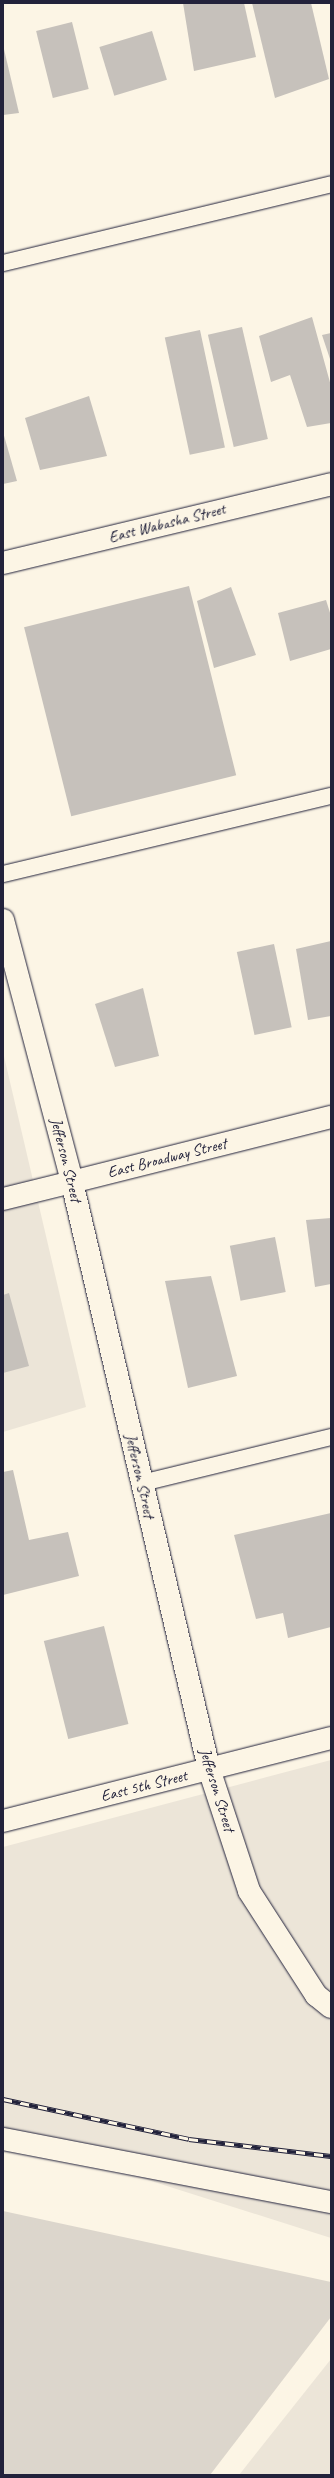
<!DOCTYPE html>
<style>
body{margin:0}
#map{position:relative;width:334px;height:2478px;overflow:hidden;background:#fcf5e5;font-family:Caveat,sans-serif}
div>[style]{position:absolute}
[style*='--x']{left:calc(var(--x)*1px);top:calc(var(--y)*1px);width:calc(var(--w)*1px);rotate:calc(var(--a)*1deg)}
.built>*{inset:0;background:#ece5d8}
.green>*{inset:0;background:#dcd6cc}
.building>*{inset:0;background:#c6c1bb;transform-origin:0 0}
.roads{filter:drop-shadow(0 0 1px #22223b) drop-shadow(0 0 1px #22223b)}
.service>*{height:16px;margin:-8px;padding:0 8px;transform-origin:8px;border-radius:8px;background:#fcf5e5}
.minor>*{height:22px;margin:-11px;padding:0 11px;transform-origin:11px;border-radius:11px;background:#fcf5e5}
.tertiary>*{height:22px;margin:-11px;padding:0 11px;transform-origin:11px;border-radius:11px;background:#fcf5e5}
.rail>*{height:4.5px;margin-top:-2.25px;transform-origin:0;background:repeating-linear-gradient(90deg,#fcf5e5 0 9px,#22223b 0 18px);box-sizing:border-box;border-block:1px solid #22223b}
span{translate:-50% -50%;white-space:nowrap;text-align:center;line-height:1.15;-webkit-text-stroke:3px #fcf5e5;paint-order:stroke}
.street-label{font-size:16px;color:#22223b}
.frame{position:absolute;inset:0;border:4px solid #22223b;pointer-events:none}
</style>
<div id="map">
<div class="built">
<div style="clip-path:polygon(3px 1052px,86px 1407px,3px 1432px)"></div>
<div style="clip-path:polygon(331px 1760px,331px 2238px,3px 2134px,3px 1847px)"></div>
<div style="clip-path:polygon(331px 2359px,331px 2475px,239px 2475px)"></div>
</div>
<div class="green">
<div style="clip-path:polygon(3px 2211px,331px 2282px,331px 2317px,210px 2475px,3px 2475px)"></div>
</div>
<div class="building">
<div style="clip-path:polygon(183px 3px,244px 3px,256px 57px,194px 71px)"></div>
<div style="clip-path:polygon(252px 3px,311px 3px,329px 79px,275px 98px)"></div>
<div style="left:72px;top:22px;width:69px;height:37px;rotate:76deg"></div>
<div style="left:152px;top:31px;width:51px;height:55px;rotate:73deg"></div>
<div style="clip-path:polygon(3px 45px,19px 113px,3px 115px)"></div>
<div style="clip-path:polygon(312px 317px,331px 386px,331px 423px,307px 427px,290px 375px,271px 382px,259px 336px)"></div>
<div style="left:242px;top:327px;width:115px;height:35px;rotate:77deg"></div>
<div style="left:200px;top:330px;width:120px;height:36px;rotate:78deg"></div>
<div style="clip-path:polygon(331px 333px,331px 362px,322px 335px)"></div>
<div style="clip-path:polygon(89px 396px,107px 456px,40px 470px,25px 418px)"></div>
<div style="clip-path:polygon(3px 432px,17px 481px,3px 484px)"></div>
<div style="left:189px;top:586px;width:195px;height:170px;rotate:76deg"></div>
<div style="clip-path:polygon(231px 587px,256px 655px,214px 668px,197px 601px)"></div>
<div style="clip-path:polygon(326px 600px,331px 616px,331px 649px,290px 661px,278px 613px)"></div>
<div style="clip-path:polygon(331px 941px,331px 1016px,308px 1020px,296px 949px)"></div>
<div style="left:274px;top:944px;width:85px;height:38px;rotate:78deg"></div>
<div style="clip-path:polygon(143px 988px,159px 1056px,115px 1067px,95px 1004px)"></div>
<div style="clip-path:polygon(331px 1218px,331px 1284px,315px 1287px,306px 1220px)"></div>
<div style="left:275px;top:1237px;width:56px;height:46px;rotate:79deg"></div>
<div style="clip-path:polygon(211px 1276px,237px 1376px,188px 1388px,165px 1281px)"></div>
<div style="clip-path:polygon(9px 1293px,29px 1366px,3px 1373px,3px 1295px)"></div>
<div style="clip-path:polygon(13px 1470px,29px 1540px,68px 1532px,79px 1576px,3px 1595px,3px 1472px)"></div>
<div style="clip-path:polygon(331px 1513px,331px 1627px,288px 1638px,283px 1613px,256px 1619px,234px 1535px)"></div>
<div style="left:104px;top:1626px;width:101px;height:62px;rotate:76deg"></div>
</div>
<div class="roads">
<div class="service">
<div style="--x:3;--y:263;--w:337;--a:-13.5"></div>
<div style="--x:3;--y:874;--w:337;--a:-13.4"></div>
<div style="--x:142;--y:1483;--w:195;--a:-13.7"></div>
</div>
<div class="minor">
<div style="--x:3;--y:563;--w:337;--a:-13.5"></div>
<div style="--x:3;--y:1199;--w:71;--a:-13.8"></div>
<div style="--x:72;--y:1182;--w:603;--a:76.86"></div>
<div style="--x:209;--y:1769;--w:128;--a:71.8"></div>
<div style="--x:249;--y:1891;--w:124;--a:57.2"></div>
<div style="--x:316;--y:1995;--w:19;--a:39"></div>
<div style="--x:3;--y:1821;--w:338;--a:-14.2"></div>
<div style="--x:3;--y:2139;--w:334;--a:10.9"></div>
</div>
<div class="tertiary">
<div style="--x:3;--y:920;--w:271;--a:75.2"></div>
<div style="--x:72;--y:1182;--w:267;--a:-14.1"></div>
</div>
</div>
<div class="rail">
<div style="--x:3;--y:2099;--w:190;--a:12.1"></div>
<div style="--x:189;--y:2139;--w:143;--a:6.8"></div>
</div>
<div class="street-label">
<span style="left:167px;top:523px;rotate:-14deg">East Wabasha Street</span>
<span style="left:167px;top:1158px;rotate:-14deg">East Broadway Street</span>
<span style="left:66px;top:1160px;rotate:76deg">Jefferson Street</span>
<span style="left:140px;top:1476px;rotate:77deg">Jefferson Street</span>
<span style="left:144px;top:1786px;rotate:-14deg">East 5th Street</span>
<span style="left:217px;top:1790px;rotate:73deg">Jefferson Street</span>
</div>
<div class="frame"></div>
</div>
